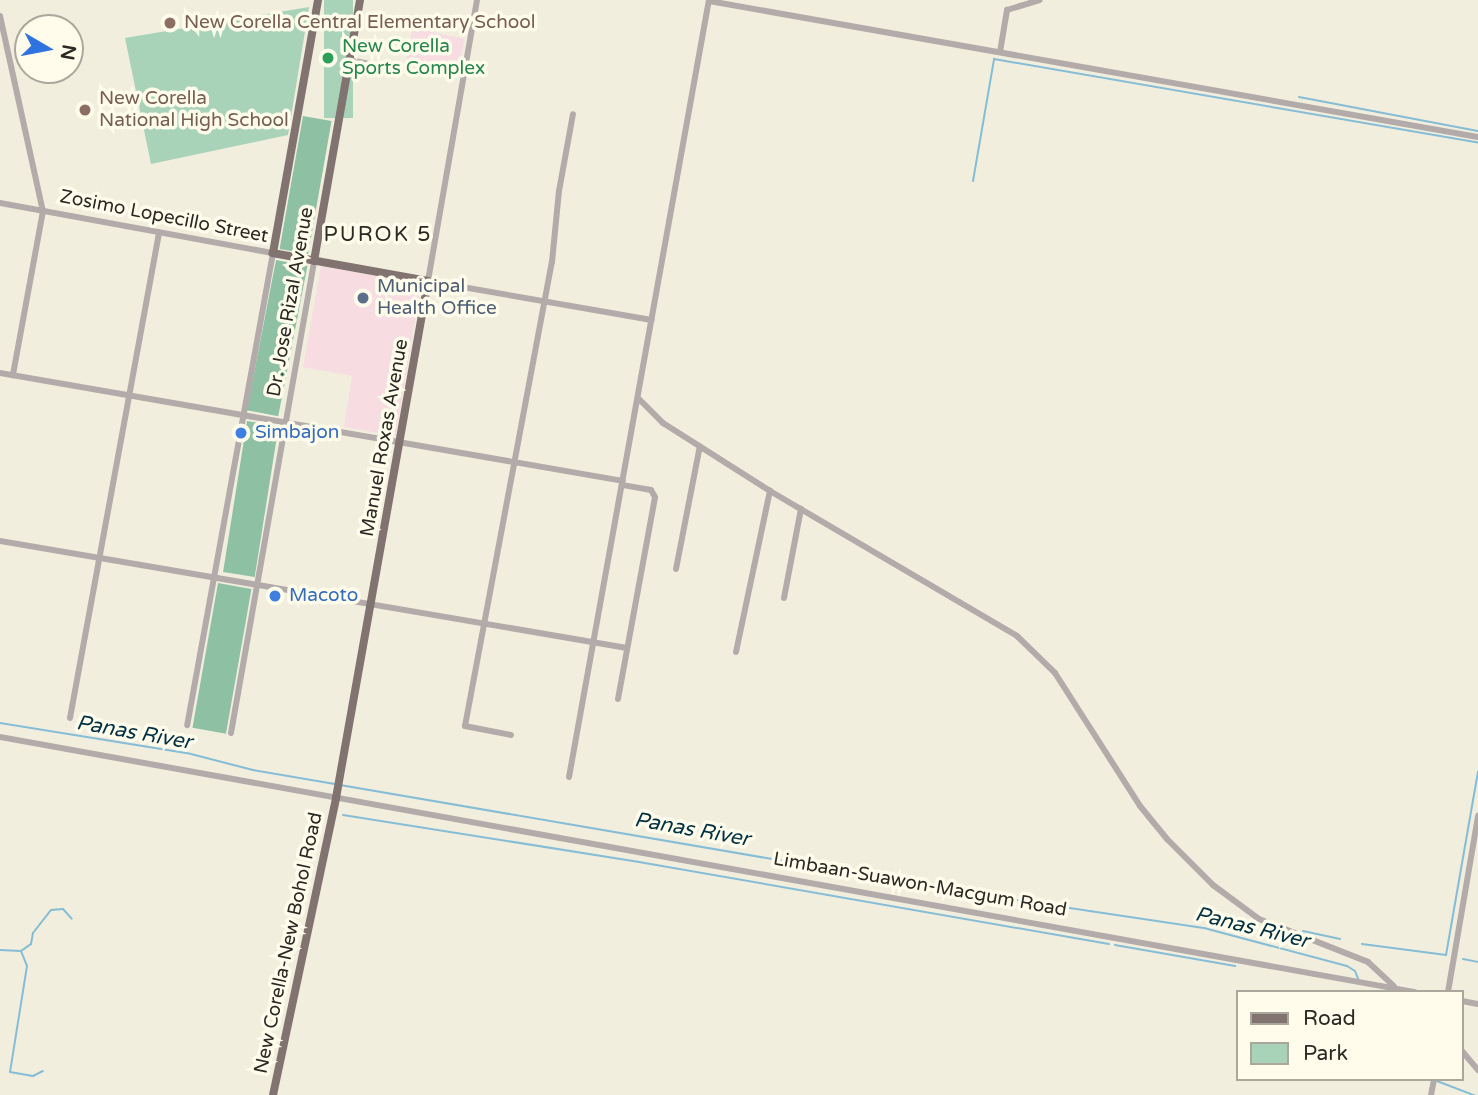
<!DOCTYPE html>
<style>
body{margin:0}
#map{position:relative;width:1478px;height:1095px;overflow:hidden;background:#f2eede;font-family:"Varela Round",sans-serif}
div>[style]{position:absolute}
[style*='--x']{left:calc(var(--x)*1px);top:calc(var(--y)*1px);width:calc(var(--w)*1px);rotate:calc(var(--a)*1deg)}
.commercial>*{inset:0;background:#f7dce2;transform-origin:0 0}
.green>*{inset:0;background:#a8d3b9;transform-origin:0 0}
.forest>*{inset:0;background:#8ec1a3;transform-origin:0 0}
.stream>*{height:2px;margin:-1px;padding:0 1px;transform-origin:1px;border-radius:1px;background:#85bdd6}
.minor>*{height:6px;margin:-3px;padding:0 3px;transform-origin:3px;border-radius:3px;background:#b3aba9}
.major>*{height:8px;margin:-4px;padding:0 4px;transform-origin:4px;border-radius:4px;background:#81736f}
.dots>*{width:19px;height:19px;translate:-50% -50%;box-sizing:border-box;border:4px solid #fffcec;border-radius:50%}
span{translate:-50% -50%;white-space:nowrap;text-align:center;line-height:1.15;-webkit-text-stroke:7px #fffcec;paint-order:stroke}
.education-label{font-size:19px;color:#785e54}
.left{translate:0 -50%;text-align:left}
.leisure-label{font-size:19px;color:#27864d}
.street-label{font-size:19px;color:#2a2923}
.service-label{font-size:19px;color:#4e5e75}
.shop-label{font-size:19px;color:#366cbe}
.neighbourhood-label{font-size:21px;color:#2a2923;letter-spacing:2px}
.water-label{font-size:21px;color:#003143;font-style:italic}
.legend{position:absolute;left:1236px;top:990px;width:228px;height:91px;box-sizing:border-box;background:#fffcec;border:2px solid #aaa89c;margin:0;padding:9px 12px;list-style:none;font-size:21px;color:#2a2923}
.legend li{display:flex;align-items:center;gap:14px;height:35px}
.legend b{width:35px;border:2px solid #aaa89c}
.north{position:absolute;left:14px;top:14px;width:70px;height:70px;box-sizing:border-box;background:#fffcec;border:2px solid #aaa89c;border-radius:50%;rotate:100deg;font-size:19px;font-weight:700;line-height:28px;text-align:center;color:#2a2923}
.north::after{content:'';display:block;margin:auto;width:24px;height:32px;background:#2e73df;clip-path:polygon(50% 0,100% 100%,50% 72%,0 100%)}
</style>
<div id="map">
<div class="commercial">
<div style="left:413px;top:28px;width:53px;height:38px;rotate:12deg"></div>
<div style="clip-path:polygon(321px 266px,421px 284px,396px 436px,344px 427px,352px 376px,303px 367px)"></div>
</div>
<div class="green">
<div style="left:324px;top:0;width:29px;height:118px"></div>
<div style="clip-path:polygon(309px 7px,288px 135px,151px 164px,125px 38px)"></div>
</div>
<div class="forest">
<div style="left:303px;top:116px;width:29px;height:135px;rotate:10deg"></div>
<div style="left:276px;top:260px;width:32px;height:153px;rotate:11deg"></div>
<div style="left:247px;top:421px;width:32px;height:153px;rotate:9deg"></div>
<div style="left:218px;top:583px;width:34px;height:147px;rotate:10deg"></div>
</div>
<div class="stream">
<div style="--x:1299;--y:97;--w:182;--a:10.8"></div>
<div style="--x:973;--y:181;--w:124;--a:-80.2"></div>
<div style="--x:994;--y:59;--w:491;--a:9.8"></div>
<div style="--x:0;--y:723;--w:193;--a:9.2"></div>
<div style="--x:191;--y:754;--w:64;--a:14.5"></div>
<div style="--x:253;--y:770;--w:83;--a:9.7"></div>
<div style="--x:340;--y:785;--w:651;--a:9.72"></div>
<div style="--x:982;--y:895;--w:224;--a:8.5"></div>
<div style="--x:1204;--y:928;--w:148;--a:14.9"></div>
<div style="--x:1347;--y:966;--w:9;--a:32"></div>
<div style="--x:1355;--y:971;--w:11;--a:68"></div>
<div style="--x:343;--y:815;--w:300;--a:9"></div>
<div style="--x:639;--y:862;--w:477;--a:9.9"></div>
<div style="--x:1303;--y:931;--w:38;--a:12"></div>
<div style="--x:1362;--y:944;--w:85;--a:7.5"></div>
<div style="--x:1446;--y:955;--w:186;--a:-80.1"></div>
<div style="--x:1115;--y:945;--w:122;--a:9.9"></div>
<div style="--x:0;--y:950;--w:21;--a:3"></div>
<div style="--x:21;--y:951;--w:12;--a:-35"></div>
<div style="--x:31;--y:944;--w:11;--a:-80"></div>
<div style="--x:33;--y:933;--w:29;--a:-52"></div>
<div style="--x:51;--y:910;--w:12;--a:-5"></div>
<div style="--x:63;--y:909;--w:13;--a:48"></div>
<div style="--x:21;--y:951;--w:16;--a:68"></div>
<div style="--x:27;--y:966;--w:107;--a:99.1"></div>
<div style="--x:10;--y:1072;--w:23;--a:10"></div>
<div style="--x:33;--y:1076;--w:11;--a:-27"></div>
<div style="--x:1463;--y:959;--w:15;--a:11"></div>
<div style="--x:1437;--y:1081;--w:40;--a:21"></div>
</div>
<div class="minor">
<div style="--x:477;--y:0;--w:285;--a:99.9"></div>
<div style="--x:428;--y:281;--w:227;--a:9.9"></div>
<div style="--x:709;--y:1;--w:781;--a:10.03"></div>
<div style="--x:0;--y:16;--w:200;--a:77.6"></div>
<div style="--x:43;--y:211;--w:167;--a:100.4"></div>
<div style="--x:1000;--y:52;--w:43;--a:-80.5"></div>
<div style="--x:1007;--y:10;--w:34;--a:-17"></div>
<div style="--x:350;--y:60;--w:49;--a:11.8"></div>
<div style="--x:0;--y:203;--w:278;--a:10.4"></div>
<div style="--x:273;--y:253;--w:480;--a:100.3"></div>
<div style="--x:0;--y:373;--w:632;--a:9.83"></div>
<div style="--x:639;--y:399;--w:34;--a:45"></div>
<div style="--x:663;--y:423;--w:127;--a:32.4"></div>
<div style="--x:770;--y:491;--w:286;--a:30.4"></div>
<div style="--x:1017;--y:636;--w:53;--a:44.2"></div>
<div style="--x:1055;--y:673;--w:158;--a:57.4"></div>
<div style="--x:1140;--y:806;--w:43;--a:50.7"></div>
<div style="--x:1167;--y:839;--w:65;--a:45"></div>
<div style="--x:1213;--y:885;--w:57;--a:36.5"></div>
<div style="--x:1259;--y:919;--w:117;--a:21.5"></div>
<div style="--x:1368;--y:962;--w:35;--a:43"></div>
<div style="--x:0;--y:541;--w:636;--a:9.68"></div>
<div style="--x:676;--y:569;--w:125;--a:-79"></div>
<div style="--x:784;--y:598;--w:91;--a:-79.2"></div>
<div style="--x:736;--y:652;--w:165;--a:-78.1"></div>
<div style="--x:618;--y:699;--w:205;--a:-79.6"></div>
<div style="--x:655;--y:497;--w:8;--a:-120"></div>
<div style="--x:651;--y:490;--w:28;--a:-170"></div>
<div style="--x:70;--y:718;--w:494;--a:-79.6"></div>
<div style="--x:231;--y:733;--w:479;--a:-80"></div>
<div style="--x:511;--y:735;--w:47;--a:-168.9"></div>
<div style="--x:465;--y:726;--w:472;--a:-79.4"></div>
<div style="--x:552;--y:262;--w:71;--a:-84.4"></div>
<div style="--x:559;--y:191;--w:78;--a:-79.7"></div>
<div style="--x:0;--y:737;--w:1438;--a:10.22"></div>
<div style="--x:569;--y:777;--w:790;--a:-79.79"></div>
<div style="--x:1448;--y:992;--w:179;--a:-80.3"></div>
<div style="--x:1462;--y:1001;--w:16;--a:11"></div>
<div style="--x:1462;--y:1051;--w:25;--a:50"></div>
<div style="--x:1431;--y:1095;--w:16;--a:-79"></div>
</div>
<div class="major">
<div style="--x:314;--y:261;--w:265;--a:-80"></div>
<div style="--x:273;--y:1095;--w:304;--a:-78"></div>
<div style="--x:336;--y:798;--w:525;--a:-79.91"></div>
<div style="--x:428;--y:281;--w:158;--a:-169.8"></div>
<div style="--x:273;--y:253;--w:257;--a:-79.9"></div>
</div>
<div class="dots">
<div style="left:170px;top:23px;background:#8d6e63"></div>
<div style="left:328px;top:58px;background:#2e9e5b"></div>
<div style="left:85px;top:110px;background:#8d6e63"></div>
<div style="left:363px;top:298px;background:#5c6f8a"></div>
<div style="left:241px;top:433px;background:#3f7fe0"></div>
<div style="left:275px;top:596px;background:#3f7fe0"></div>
</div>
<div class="education-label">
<span class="left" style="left:184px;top:23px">New Corella Central Elementary School</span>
<span class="left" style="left:99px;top:110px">New Corella<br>National High School</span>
</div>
<div class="leisure-label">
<span class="left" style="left:342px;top:58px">New Corella<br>Sports Complex</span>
</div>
<div class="street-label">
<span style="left:164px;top:217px;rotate:11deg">Zosimo Lopecillo Street</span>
<span style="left:291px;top:302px;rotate:-80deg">Dr. Jose Rizal Avenue</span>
<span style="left:385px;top:438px;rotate:-80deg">Manuel Roxas Avenue</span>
<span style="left:920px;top:885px;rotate:10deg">Limbaan-Suawon-Macgum Road</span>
<span style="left:289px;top:943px;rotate:-78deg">New Corella-New Bohol Road</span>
</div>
<div class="service-label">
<span class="left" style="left:377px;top:298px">Municipal<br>Health Office</span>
</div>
<div class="shop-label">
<span class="left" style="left:255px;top:433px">Simbajon</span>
<span class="left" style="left:289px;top:596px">Macoto</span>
</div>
<div class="neighbourhood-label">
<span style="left:378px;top:235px">PUROK 5</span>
</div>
<div class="water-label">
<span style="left:134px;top:733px;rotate:10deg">Panas River</span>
<span style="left:692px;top:830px;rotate:10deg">Panas River</span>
<span style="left:1252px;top:928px;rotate:14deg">Panas River</span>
</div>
<ul class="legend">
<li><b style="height:9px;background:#81736f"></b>Road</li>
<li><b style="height:19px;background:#a8d3b9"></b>Park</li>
</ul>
<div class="north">N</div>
</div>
